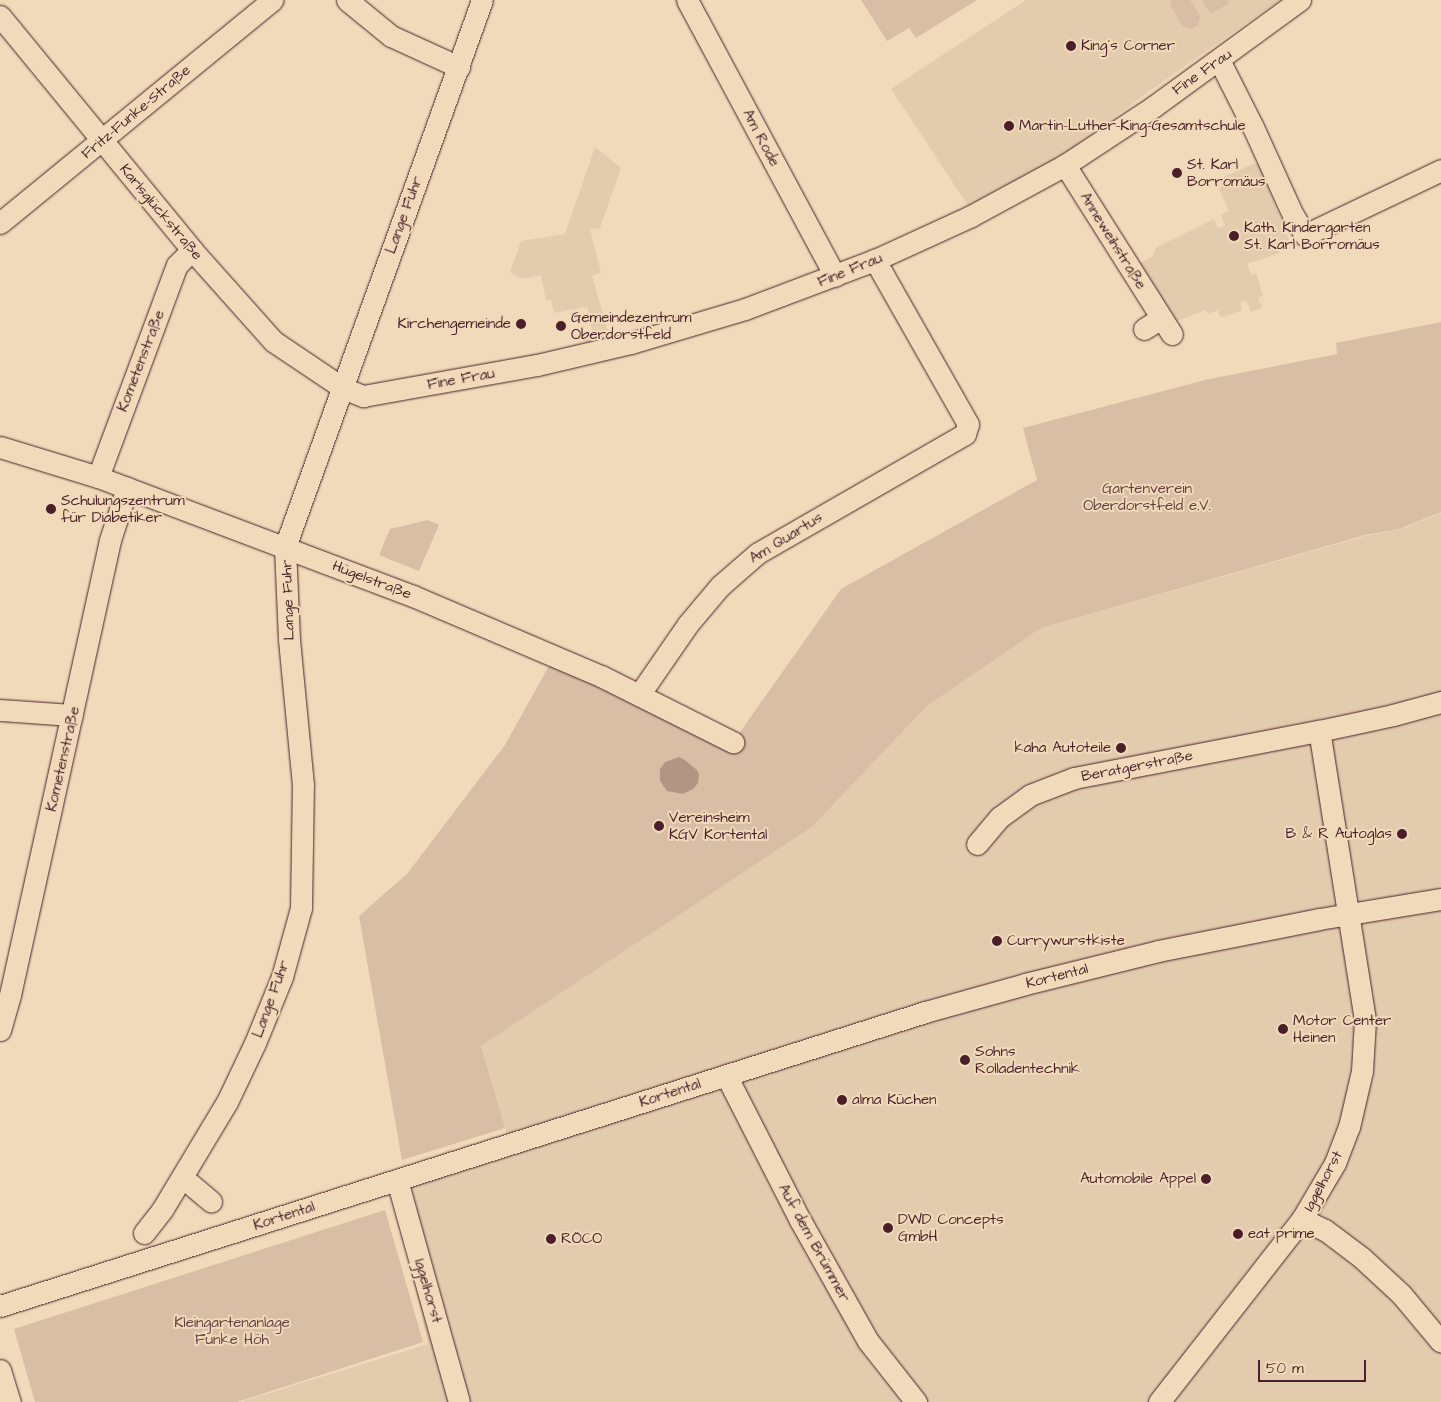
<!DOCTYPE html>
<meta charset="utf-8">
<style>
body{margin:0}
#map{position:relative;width:1441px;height:1402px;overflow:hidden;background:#f0dab9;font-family:"Architects Daughter",sans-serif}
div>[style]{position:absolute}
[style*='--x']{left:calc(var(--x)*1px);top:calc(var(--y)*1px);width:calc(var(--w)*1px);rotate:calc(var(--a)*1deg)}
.built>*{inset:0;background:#e3cbae}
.green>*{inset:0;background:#d8bea4}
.water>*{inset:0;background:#b39584}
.roads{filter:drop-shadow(0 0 1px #4a1f2b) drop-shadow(0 0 1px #4a1f2b)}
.minor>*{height:21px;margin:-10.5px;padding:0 10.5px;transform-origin:10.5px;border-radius:10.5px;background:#f0dab9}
.dots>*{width:14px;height:14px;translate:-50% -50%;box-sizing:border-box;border:2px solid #f0dab9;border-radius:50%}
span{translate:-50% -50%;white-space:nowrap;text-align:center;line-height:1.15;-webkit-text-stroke:4px #f0dab9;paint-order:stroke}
.poi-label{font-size:15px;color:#4a1f2b}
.left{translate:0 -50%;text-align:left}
.right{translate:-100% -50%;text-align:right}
.street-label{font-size:15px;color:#4a1f2b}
.park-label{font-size:15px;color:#663f43}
.scale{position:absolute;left:1258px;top:1360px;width:108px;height:22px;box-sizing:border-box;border:2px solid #4a1f2b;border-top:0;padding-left:6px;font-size:15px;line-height:18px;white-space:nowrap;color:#4a1f2b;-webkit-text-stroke:4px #f0dab9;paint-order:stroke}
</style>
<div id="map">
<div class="built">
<div style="clip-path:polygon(1026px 0,1280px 0,1148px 92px,1057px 161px,969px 207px,891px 89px)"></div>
<div style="clip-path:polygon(595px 147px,621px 168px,600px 228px,590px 229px,601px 273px,592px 276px,610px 338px,585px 343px,583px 335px,593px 333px,587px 307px,554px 313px,551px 300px,546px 300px,541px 275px,522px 279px,510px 272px,521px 241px,565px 234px)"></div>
<div style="clip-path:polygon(1253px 164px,1265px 164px,1274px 185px,1268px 188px,1291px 244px,1279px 249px,1280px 253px,1247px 264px,1251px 275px,1256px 273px,1263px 296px,1258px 297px,1262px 308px,1251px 312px,1246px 300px,1240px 303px,1242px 310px,1224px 317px,1220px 317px,1218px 310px,1208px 314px,1206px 310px,1171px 323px,1135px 266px,1152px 257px,1157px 247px,1214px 219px,1218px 228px,1225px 226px,1221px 215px,1229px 211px,1219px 189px,1222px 187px,1219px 179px)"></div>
<div style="clip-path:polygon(1441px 513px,1441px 1402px,240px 1402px,428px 1344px,394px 1185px,511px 1149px,481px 1046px,812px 827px,927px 706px,1041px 628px,1365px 536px,1401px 529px)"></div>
</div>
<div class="green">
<div style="clip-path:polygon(861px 0,977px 0,916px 38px,909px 28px,887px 41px)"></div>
<div style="clip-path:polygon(1171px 0,1190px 0,1200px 16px,1198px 25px,1191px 29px,1183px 26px,1171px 7px)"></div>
<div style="clip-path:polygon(1202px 0,1227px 0,1229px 3px,1211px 14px)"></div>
<div style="clip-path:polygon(1441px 322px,1441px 512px,1399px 529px,1365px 535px,1041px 628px,927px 706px,812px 827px,481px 1046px,505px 1128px,402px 1160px,359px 916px,407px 874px,505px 745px,555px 655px,733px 742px,841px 589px,1037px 480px,1023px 428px,1205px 380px,1337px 354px,1336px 343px)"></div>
<div style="clip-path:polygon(428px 520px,439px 525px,419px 571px,379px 555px,390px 529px)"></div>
<div style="clip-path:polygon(385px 1210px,423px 1342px,237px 1402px,35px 1402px,14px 1329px)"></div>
</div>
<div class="water">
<div style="clip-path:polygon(679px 757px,685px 760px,698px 771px,699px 775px,698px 783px,693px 789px,683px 794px,667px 791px,660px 781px,660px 769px,665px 762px)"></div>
</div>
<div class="roads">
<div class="minor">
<div style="--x:347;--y:0;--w:57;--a:39.3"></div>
<div style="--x:391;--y:36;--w:75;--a:24.5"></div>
<div style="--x:687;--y:0;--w:313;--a:61.8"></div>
<div style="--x:0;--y:16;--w:303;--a:50.6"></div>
<div style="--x:192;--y:250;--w:122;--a:48.3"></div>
<div style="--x:273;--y:341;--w:84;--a:33.9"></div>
<div style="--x:343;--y:388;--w:22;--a:22"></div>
<div style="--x:363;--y:396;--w:177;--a:-10.1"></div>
<div style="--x:537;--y:365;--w:97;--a:-13.2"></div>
<div style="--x:631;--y:343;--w:119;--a:-16.6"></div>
<div style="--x:745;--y:309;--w:139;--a:-20.7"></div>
<div style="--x:875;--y:260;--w:106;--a:-24.6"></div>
<div style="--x:971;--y:216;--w:107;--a:-28.5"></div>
<div style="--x:1065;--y:165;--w:105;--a:-33.4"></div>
<div style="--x:1153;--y:107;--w:182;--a:-36.1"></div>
<div style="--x:1219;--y:60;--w:75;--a:63.1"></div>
<div style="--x:1253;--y:127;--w:97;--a:65.6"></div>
<div style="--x:1293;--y:215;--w:23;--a:59"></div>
<div style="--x:1305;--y:235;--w:151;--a:-25.5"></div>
<div style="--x:1065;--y:165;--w:200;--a:57.7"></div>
<div style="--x:0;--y:223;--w:352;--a:-39.3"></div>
<div style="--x:1144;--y:329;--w:20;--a:-33"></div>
<div style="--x:0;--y:447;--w:102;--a:17"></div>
<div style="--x:98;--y:477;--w:337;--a:20.7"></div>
<div style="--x:413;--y:596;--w:204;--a:23.1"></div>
<div style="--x:601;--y:676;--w:148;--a:26.6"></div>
<div style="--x:98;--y:477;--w:226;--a:-69.6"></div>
<div style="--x:177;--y:265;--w:21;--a:-45"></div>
<div style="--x:639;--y:695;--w:86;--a:-55.4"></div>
<div style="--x:688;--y:624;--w:50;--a:-49.9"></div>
<div style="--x:720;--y:586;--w:50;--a:-41"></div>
<div style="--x:758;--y:553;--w:239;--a:-29.9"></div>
<div style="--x:965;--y:434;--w:10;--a:-73"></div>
<div style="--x:968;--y:424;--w:189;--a:-119.6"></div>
<div style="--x:0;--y:710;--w:72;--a:4"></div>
<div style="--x:977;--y:844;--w:35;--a:-50"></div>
<div style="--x:1000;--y:817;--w:37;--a:-36"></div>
<div style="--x:1030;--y:795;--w:47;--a:-21.1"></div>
<div style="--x:1074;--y:778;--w:249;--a:-10.9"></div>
<div style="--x:1319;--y:731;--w:76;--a:-12.2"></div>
<div style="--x:1393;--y:715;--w:50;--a:-15.2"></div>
<div style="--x:0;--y:1030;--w:36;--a:-74"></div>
<div style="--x:10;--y:995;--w:466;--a:-77.6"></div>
<div style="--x:110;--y:540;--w:55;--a:-71.9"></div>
<div style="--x:726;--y:1075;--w:163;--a:63"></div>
<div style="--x:800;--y:1220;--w:139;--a:60.7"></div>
<div style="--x:868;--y:1341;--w:78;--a:51.8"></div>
<div style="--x:182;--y:1177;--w:38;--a:40"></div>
<div style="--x:397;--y:1180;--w:230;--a:74.4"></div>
<div style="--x:1302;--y:1219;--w:25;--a:26"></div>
<div style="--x:1325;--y:1230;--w:46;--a:37.1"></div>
<div style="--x:1362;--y:1258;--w:53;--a:42.7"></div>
<div style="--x:1401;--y:1294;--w:62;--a:50.2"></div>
<div style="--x:144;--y:1233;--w:29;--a:-52"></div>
<div style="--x:162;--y:1210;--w:126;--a:-59"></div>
<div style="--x:227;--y:1102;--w:65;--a:-64.6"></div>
<div style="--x:255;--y:1043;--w:71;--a:-67.8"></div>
<div style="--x:282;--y:977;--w:72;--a:-74.6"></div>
<div style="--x:301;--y:908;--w:123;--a:-89.1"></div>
<div style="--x:303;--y:785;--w:147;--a:-95.5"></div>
<div style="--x:289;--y:639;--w:92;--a:-92.5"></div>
<div style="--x:285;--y:547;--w:581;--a:-70.19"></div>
<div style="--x:0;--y:1306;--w:971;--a:-17.63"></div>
<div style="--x:925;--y:1012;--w:104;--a:-15.6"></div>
<div style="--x:1025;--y:984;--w:137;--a:-13.9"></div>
<div style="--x:1158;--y:951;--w:164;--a:-11.2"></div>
<div style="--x:1319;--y:919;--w:124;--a:-9.3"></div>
<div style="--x:0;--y:1370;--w:34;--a:73"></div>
<div style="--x:1159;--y:1402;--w:232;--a:-52"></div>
<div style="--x:1302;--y:1219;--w:65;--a:-59.5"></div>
<div style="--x:1335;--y:1163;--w:39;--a:-69"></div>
<div style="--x:1349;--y:1127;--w:57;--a:-76.9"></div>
<div style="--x:1362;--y:1071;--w:51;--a:-86.6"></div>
<div style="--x:1365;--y:1020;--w:293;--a:-99"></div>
</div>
</div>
<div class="dots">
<div style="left:1071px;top:46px;background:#4a1f2b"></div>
<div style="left:1009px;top:126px;background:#4a1f2b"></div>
<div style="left:1177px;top:173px;background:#4a1f2b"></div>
<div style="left:1234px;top:236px;background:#4a1f2b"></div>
<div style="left:521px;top:324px;background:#4a1f2b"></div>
<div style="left:561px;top:326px;background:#4a1f2b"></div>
<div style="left:51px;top:509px;background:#4a1f2b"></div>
<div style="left:1121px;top:748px;background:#4a1f2b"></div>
<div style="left:659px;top:826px;background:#4a1f2b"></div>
<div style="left:1402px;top:834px;background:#4a1f2b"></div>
<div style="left:997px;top:941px;background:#4a1f2b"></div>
<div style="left:1283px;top:1029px;background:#4a1f2b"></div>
<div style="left:965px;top:1060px;background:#4a1f2b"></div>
<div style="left:842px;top:1100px;background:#4a1f2b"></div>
<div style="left:1206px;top:1179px;background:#4a1f2b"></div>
<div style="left:888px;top:1228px;background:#4a1f2b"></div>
<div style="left:1238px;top:1234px;background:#4a1f2b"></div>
<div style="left:551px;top:1239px;background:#4a1f2b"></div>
</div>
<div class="poi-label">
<span class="left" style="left:1081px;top:46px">King´s Corner</span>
<span class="left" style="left:1019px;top:126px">Martin-Luther-King-Gesamtschule</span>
<span class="left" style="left:1187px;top:173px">St. Karl<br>Borromäus</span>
<span class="left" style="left:1244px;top:236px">Kath. Kindergarten<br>St. Karl Borromäus</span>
<span class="left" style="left:571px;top:326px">Gemeindezentrum<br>Oberdorstfeld</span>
<span class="right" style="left:511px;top:324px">Kirchengemeinde</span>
<span class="left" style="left:61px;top:509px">Schulungszentrum<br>für Diabetiker</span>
<span class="right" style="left:1111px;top:748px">kaha Autoteile</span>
<span class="left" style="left:669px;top:826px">Vereinsheim<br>KGV Kortental</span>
<span class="right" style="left:1392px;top:834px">B &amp; R Autoglas</span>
<span class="left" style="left:1007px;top:941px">Currywurstkiste</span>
<span class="left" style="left:1293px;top:1029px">Motor Center<br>Heinen</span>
<span class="left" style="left:975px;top:1060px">Sohns<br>Rolladentechnik</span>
<span class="left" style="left:852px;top:1100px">alma Küchen</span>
<span class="right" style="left:1196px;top:1179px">Automobile Appel</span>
<span class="left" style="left:898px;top:1228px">DWD Concepts<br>GmbH</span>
<span class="left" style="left:1248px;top:1234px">eat prime</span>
<span class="left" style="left:561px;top:1239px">RÖCO</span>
</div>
<div class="street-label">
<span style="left:1202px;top:72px;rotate:-35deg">Fine Frau</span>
<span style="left:136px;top:112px;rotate:-40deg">Fritz-Funke-Straße</span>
<span style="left:761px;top:138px;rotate:62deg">Am Rode</span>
<span style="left:161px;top:212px;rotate:50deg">Karlsglückstraße</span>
<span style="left:404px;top:215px;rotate:-70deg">Lange Fuhr</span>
<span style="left:1113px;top:241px;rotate:58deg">Anneweihstraße</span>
<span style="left:850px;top:270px;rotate:-22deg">Fine Frau</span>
<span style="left:141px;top:361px;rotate:-69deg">Kometenstraße</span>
<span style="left:461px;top:379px;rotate:-10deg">Fine Frau</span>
<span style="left:786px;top:538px;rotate:-32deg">Am Quartus</span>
<span style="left:372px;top:580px;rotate:21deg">Hügelstraße</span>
<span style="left:288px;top:600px;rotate:-92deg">Lange Fuhr</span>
<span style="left:63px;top:759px;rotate:-77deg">Kometenstraße</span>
<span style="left:1137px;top:766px;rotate:-11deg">Beratgerstraße</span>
<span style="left:1057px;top:976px;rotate:-14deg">Kortental</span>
<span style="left:271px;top:999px;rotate:-70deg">Lange Fuhr</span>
<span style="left:670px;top:1093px;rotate:-18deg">Kortental</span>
<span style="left:1323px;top:1181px;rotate:-62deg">Iggelhorst</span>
<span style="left:284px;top:1216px;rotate:-18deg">Kortental</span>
<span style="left:814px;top:1243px;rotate:61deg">Auf dem Brümmer</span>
<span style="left:428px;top:1291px;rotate:74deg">Iggelhorst</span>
</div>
<div class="park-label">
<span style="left:1147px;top:497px">Gartenverein<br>Oberdorstfeld e.V.</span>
<span style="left:232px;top:1331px">Kleingartenanlage<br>Funke Höh</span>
</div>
<div class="scale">50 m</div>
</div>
